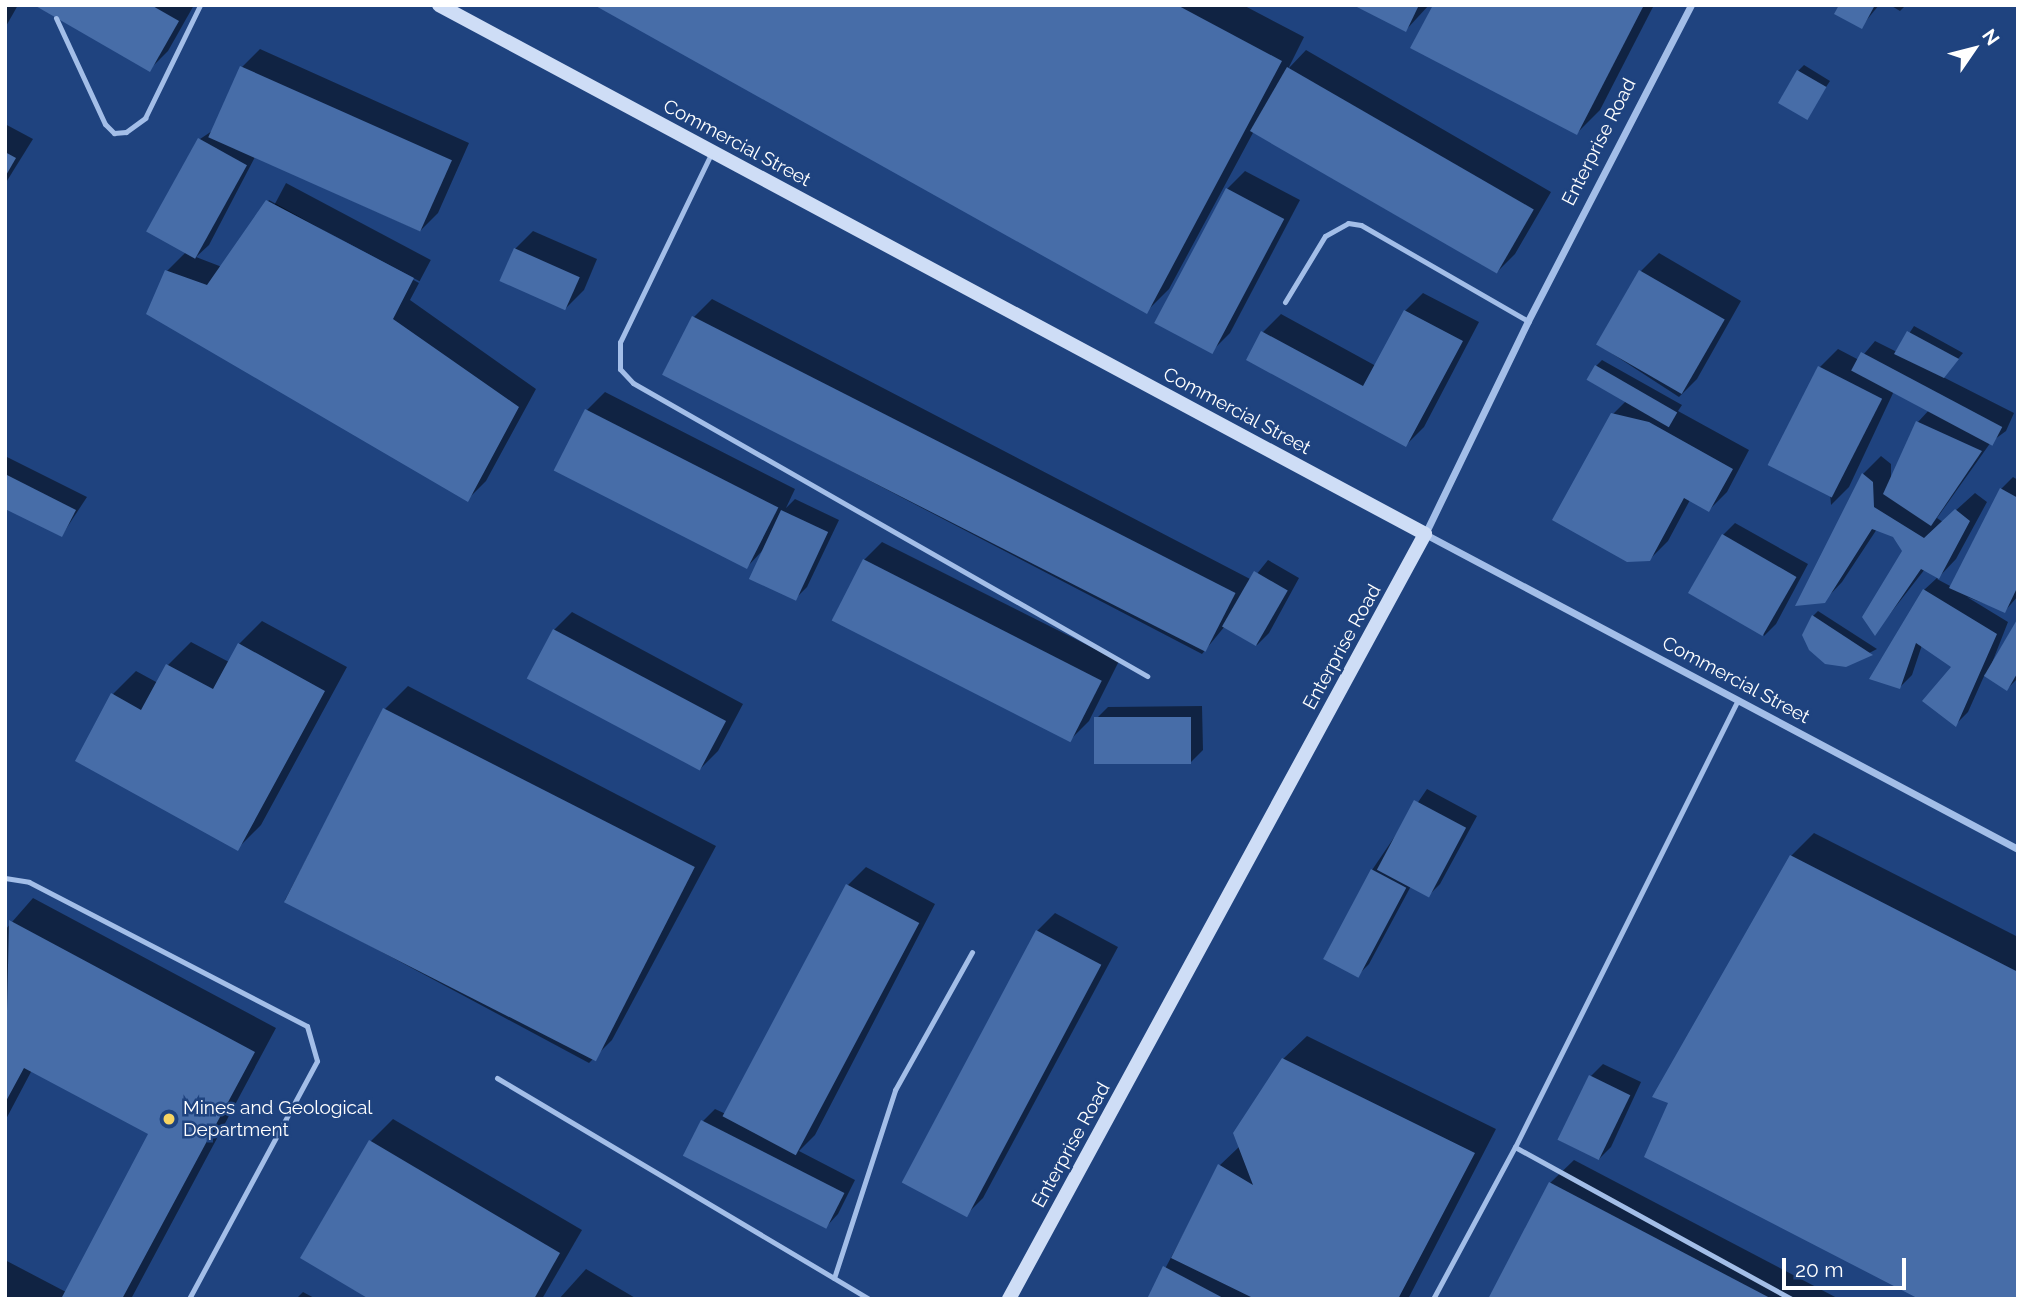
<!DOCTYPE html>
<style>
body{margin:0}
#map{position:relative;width:2023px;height:1304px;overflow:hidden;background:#1f437f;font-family:Raleway,sans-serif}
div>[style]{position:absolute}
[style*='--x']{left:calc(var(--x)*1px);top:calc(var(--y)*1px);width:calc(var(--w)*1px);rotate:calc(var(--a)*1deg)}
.shadow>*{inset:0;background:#0007;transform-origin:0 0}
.building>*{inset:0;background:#476da8;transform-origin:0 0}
.lane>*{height:5px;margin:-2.5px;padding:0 2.5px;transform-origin:2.5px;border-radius:2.5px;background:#a3bee8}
.street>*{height:7px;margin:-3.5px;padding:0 3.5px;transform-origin:3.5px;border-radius:3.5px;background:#a3bee8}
.secondary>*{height:14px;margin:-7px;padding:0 7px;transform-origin:7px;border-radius:7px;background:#ceddf6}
.dots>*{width:19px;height:19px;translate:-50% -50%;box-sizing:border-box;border:4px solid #1f437f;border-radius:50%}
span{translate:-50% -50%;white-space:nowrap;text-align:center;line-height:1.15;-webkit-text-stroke:5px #1f437f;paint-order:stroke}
.street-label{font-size:19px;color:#fff}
.poi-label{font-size:19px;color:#fff}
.left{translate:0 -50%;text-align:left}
.frame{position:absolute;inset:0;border:7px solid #fff;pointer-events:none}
.north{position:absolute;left:1939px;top:14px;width:70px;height:70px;-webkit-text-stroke:5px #1f437f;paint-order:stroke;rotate:55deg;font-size:19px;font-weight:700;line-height:28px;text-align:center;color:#fff}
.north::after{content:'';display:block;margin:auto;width:24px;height:32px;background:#fff;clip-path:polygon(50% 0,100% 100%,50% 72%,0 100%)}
.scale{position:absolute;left:1782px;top:1258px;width:124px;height:32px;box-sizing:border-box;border:4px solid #fff;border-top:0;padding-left:9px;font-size:21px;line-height:24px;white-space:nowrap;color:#fff;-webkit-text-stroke:5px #1f437f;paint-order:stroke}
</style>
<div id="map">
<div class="shadow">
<div style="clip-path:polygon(5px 5px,18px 5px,5px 28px)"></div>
<div style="clip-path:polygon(38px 5px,194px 5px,168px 51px,150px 69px)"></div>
<div style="clip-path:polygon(598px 5px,1243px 5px,1304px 37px,1288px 69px,1306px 50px,1551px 192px,1515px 254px,1497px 272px,1254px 131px,1169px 289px,1146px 312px)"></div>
<div style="clip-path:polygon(1357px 5px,1429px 5px,1406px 30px)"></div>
<div style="clip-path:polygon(1435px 5px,1654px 5px,1600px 110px,1577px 133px)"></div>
<div style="clip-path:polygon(1841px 5px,1879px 5px,1861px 27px)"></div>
<div style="clip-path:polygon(1890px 5px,1906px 5px,1900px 11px)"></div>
<div style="clip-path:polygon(260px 49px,469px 143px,438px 213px,420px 231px,255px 157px,209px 245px,196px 257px,222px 267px,269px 200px,419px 283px,410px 300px,536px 389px,486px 481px,468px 499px,167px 271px,187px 251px,200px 139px,215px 129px,242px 67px)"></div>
<div style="clip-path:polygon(1804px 65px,1830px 81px,1806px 117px,1798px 71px)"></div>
<div style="clip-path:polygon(5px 124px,33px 139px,5px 184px)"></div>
<div style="clip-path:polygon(1245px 171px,1300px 200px,1230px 333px,1212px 351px,1227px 189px)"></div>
<div style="left:286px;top:183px;width:164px;height:24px;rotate:28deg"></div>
<div style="clip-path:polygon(533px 231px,597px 259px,584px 290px,566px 308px,515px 249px)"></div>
<div style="clip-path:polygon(1659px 253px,1741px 301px,1697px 379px,1679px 397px,1602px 347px,1641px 271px)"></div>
<div style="clip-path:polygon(1423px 293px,1479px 322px,1424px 427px,1406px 445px,1248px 360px,1263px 332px,1281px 314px,1376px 366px,1405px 311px)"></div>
<div style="clip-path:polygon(712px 299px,1252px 580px,1268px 560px,1299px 578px,1269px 633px,1257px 645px,1225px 626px,1202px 654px,665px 374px,694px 317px)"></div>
<div style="clip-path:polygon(1914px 326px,1963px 353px,1943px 377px,2014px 413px,2006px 431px,1991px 442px,1937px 518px,1943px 522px,1975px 493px,1987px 502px,1956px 559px,1937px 579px,1952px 587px,2001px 489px,2013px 477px,2018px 480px,2018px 596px,2005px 611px,1967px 597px,2008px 622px,1990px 668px,2018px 622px,2018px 678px,2007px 689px,1985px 674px,1968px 712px,1956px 724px,1953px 667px,1922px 645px,1912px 675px,1900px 687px,1924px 590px,1938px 577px,1925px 569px,1875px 633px,1904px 551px,1894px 535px,1877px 529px,1842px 582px,1824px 601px,1798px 604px,1863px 474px,1881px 456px,1891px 464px,1891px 480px,1918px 422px,1929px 410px,1894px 391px,1849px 487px,1831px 505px,1820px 367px,1838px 349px,1859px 360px,1875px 341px,1897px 352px)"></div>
<div style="clip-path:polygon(1602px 360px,1682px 405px,1678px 411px,1749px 450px,1727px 492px,1709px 510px,1690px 500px,1668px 541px,1649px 560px,1613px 414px,1626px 401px,1596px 366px)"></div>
<div style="clip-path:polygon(605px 392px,795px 489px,786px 508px,795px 499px,839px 520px,807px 587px,795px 599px,764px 549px,747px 567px,587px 410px)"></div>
<div style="clip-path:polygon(5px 456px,87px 497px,62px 535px,5px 507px)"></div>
<div style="clip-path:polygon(1735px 523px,1808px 564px,1776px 624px,1764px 636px,1723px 535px)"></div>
<div style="clip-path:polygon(882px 542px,1119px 661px,1089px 721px,1071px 739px,864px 560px)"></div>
<div style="clip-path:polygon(1818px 611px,1877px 649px,1846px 665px,1813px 616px)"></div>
<div style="clip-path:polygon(572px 612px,743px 704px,718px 751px,700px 769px,554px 630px)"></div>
<div style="clip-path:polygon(262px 621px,347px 667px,261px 825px,238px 848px,113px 694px,136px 671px,158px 683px,168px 665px,191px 642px,229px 662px,239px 644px)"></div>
<div style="clip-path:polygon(408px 686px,716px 846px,612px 1040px,589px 1063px,285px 900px,385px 709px)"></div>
<div style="clip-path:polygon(1202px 706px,1203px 750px,1191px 762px,1096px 719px,1108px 707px)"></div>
<div style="clip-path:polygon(1427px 789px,1477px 816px,1440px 884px,1428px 896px,1411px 886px,1369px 964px,1357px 976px,1324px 958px,1372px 870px)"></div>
<div style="clip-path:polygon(1814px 833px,2018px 937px,2018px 1299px,1791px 856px)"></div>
<div style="clip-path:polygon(866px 867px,935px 904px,815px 1135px,799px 1151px,855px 1180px,838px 1214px,826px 1227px,685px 1155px,703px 1121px,715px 1109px,728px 1115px,848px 885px)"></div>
<div style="clip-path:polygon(33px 898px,276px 1028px,131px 1299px,5px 1299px,5px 1260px,66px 1292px,150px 1133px,32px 1070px,5px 1121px,5px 930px)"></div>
<div style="clip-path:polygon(1055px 913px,1118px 947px,983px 1198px,965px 1216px,1037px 931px)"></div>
<div style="clip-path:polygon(1307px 1036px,1496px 1129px,1408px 1299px,1149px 1299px,1220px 1165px,1240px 1146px,1283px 1059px)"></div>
<div style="clip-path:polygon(1603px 1064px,1641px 1082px,1611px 1147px,1599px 1159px,1561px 1141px,1591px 1076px)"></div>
<div style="clip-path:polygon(393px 1119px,582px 1230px,542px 1299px,372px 1299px,370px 1142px)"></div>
<div style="clip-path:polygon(1574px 1160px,1839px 1299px,1490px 1299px,1550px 1183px)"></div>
<div style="clip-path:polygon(586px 1269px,637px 1299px,559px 1299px)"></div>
<div style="clip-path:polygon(303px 1292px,316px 1299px,296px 1299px)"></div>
</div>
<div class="building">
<div style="clip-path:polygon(34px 5px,151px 5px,179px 21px,150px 72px)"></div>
<div style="clip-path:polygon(594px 5px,1177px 5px,1282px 61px,1147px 314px)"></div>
<div style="clip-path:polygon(1353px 5px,1419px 5px,1406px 32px)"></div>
<div style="clip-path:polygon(1433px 5px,1644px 5px,1577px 135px,1410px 48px)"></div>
<div style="clip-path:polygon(1839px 5px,1875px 5px,1862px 29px,1834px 14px)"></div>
<div style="left:240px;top:66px;width:232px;height:78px;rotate:24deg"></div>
<div style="left:1287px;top:67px;width:285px;height:74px;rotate:30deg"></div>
<div style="left:1797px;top:70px;width:34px;height:38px;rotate:30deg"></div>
<div style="left:198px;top:138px;width:56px;height:107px;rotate:29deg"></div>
<div style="clip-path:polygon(5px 152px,16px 158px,5px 177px)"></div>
<div style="left:1226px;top:188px;width:66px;height:153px;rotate:28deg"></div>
<div style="clip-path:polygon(266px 200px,414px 278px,393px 319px,519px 407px,468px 502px,146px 314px,165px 270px,207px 285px)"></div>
<div style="left:514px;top:248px;width:72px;height:36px;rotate:24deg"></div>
<div style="left:1639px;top:270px;width:99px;height:86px;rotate:30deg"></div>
<div style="clip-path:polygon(1404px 310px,1463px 341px,1406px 447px,1246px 360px,1261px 331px,1363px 386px)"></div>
<div style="left:692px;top:316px;width:610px;height:66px;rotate:27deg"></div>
<div style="clip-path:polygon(1907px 331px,1959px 359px,1944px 378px,1894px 354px)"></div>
<div style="left:1861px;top:352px;width:160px;height:21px;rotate:28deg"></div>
<div style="left:1595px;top:365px;width:95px;height:17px;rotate:30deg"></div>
<div style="left:1818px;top:366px;width:72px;height:111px;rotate:27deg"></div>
<div style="left:585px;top:409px;width:217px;height:69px;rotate:27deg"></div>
<div style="clip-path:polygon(1611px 413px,1649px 422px,1733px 469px,1709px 512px,1684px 498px,1650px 561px,1627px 562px,1552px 520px)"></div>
<div style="clip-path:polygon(1916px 421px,1982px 451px,1931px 526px,1883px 494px)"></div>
<div style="clip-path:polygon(1862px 473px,1873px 482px,1874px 507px,1924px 538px,1955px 509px,1970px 521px,1939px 579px,1921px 569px,1875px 636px,1862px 617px,1902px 551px,1893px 537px,1872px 529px,1825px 603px,1795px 606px)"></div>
<div style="clip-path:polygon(5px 474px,76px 510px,62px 537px,5px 509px)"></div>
<div style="clip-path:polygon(2000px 488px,2018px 498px,2018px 586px,2005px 613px,1949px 588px)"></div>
<div style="left:781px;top:510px;width:52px;height:76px;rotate:25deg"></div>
<div style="left:1722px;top:534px;width:86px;height:68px;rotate:30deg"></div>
<div style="left:863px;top:559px;width:268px;height:69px;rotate:27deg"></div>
<div style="left:1254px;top:571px;width:39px;height:64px;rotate:30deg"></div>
<div style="clip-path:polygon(1923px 589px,1997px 634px,1956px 727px,1922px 701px,1951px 667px,1916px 643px,1900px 689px,1869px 679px)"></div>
<div style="clip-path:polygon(1812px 615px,1873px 655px,1846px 667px,1825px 664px,1809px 650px,1802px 635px)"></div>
<div style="clip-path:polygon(2018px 618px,2018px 672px,2007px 691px,1984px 676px)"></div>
<div style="left:553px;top:629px;width:196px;height:56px;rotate:28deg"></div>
<div style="clip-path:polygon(238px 643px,325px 691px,238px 851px,75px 761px,111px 693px,141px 710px,166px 664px,213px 689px)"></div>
<div style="left:383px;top:708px;width:350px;height:218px;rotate:27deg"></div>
<div style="left:1191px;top:717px;width:47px;height:97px;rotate:90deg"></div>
<div style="left:1414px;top:800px;width:59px;height:79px;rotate:28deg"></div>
<div style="clip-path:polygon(1790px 855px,2018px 972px,2018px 1299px,1919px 1299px,1644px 1157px,1668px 1103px,1652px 1097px)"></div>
<div style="left:1371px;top:869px;width:40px;height:102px;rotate:28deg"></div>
<div style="left:846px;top:884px;width:83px;height:263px;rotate:28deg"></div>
<div style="clip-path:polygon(9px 920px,255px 1052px,122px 1299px,61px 1299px,148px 1134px,24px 1068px,5px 1103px)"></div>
<div style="left:1036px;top:930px;width:74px;height:286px;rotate:28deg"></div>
<div style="clip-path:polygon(1282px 1058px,1475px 1153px,1398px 1299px,1255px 1299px,1171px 1258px,1218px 1164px,1253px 1185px,1233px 1133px)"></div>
<div style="left:1589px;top:1075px;width:46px;height:72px;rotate:26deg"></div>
<div style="left:701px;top:1120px;width:161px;height:40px;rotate:27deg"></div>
<div style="clip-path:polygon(369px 1140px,560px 1253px,534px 1299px,369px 1299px,300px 1258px)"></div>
<div style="clip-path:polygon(1549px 1182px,1772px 1299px,1488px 1299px)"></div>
<div style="clip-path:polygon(1163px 1266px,1225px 1299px,1147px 1299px)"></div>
</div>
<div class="lane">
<div style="--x:56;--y:18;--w:117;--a:65.2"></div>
<div style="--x:105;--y:124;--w:13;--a:45"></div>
<div style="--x:114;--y:133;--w:12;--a:-5"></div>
<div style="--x:126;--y:132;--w:24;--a:-36"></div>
<div style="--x:145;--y:118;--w:126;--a:-64"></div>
<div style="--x:711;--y:154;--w:209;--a:115.8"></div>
<div style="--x:620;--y:342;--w:27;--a:90"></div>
<div style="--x:620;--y:369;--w:19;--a:47"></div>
<div style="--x:633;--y:383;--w:592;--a:29.68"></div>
<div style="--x:1285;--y:302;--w:77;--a:-58.8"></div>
<div style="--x:1325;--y:236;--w:26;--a:-29"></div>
<div style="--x:1348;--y:223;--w:13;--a:9"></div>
<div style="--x:1361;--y:225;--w:193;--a:29.9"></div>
<div style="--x:5;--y:878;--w:24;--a:9"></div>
<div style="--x:29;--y:882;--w:313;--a:27.4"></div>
<div style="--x:307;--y:1026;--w:36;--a:74"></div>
<div style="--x:317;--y:1061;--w:270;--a:118.3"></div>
<div style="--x:497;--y:1078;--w:433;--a:30.7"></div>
<div style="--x:1515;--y:1147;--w:316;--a:28.8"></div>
<div style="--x:834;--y:1278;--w:198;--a:-72"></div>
<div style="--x:895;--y:1090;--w:158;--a:-60.8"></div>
<div style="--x:1433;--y:1299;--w:173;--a:-61.7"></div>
<div style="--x:1515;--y:1147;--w:496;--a:-63.5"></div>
</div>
<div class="street">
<div style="--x:1691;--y:5;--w:356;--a:117.3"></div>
<div style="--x:1528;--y:321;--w:237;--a:115.8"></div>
<div style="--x:1425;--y:534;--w:671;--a:27.98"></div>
</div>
<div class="secondary">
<div style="--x:439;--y:5;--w:1119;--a:28.21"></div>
<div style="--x:1425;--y:534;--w:871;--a:118.54"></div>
</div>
<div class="dots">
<div style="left:169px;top:1119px;background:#f6d463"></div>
</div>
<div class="street-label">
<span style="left:1599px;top:142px;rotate:-63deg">Enterprise Road</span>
<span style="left:737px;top:143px;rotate:28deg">Commercial Street</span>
<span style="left:1237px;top:411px;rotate:28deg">Commercial Street</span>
<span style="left:1342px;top:647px;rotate:-61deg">Enterprise Road</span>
<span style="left:1736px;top:680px;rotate:28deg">Commercial Street</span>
<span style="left:1071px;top:1145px;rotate:-61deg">Enterprise Road</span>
</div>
<div class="poi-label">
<span class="left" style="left:183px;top:1119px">Mines and Geological<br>Department</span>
</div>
<div class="frame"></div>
<div class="north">N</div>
<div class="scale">20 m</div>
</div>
